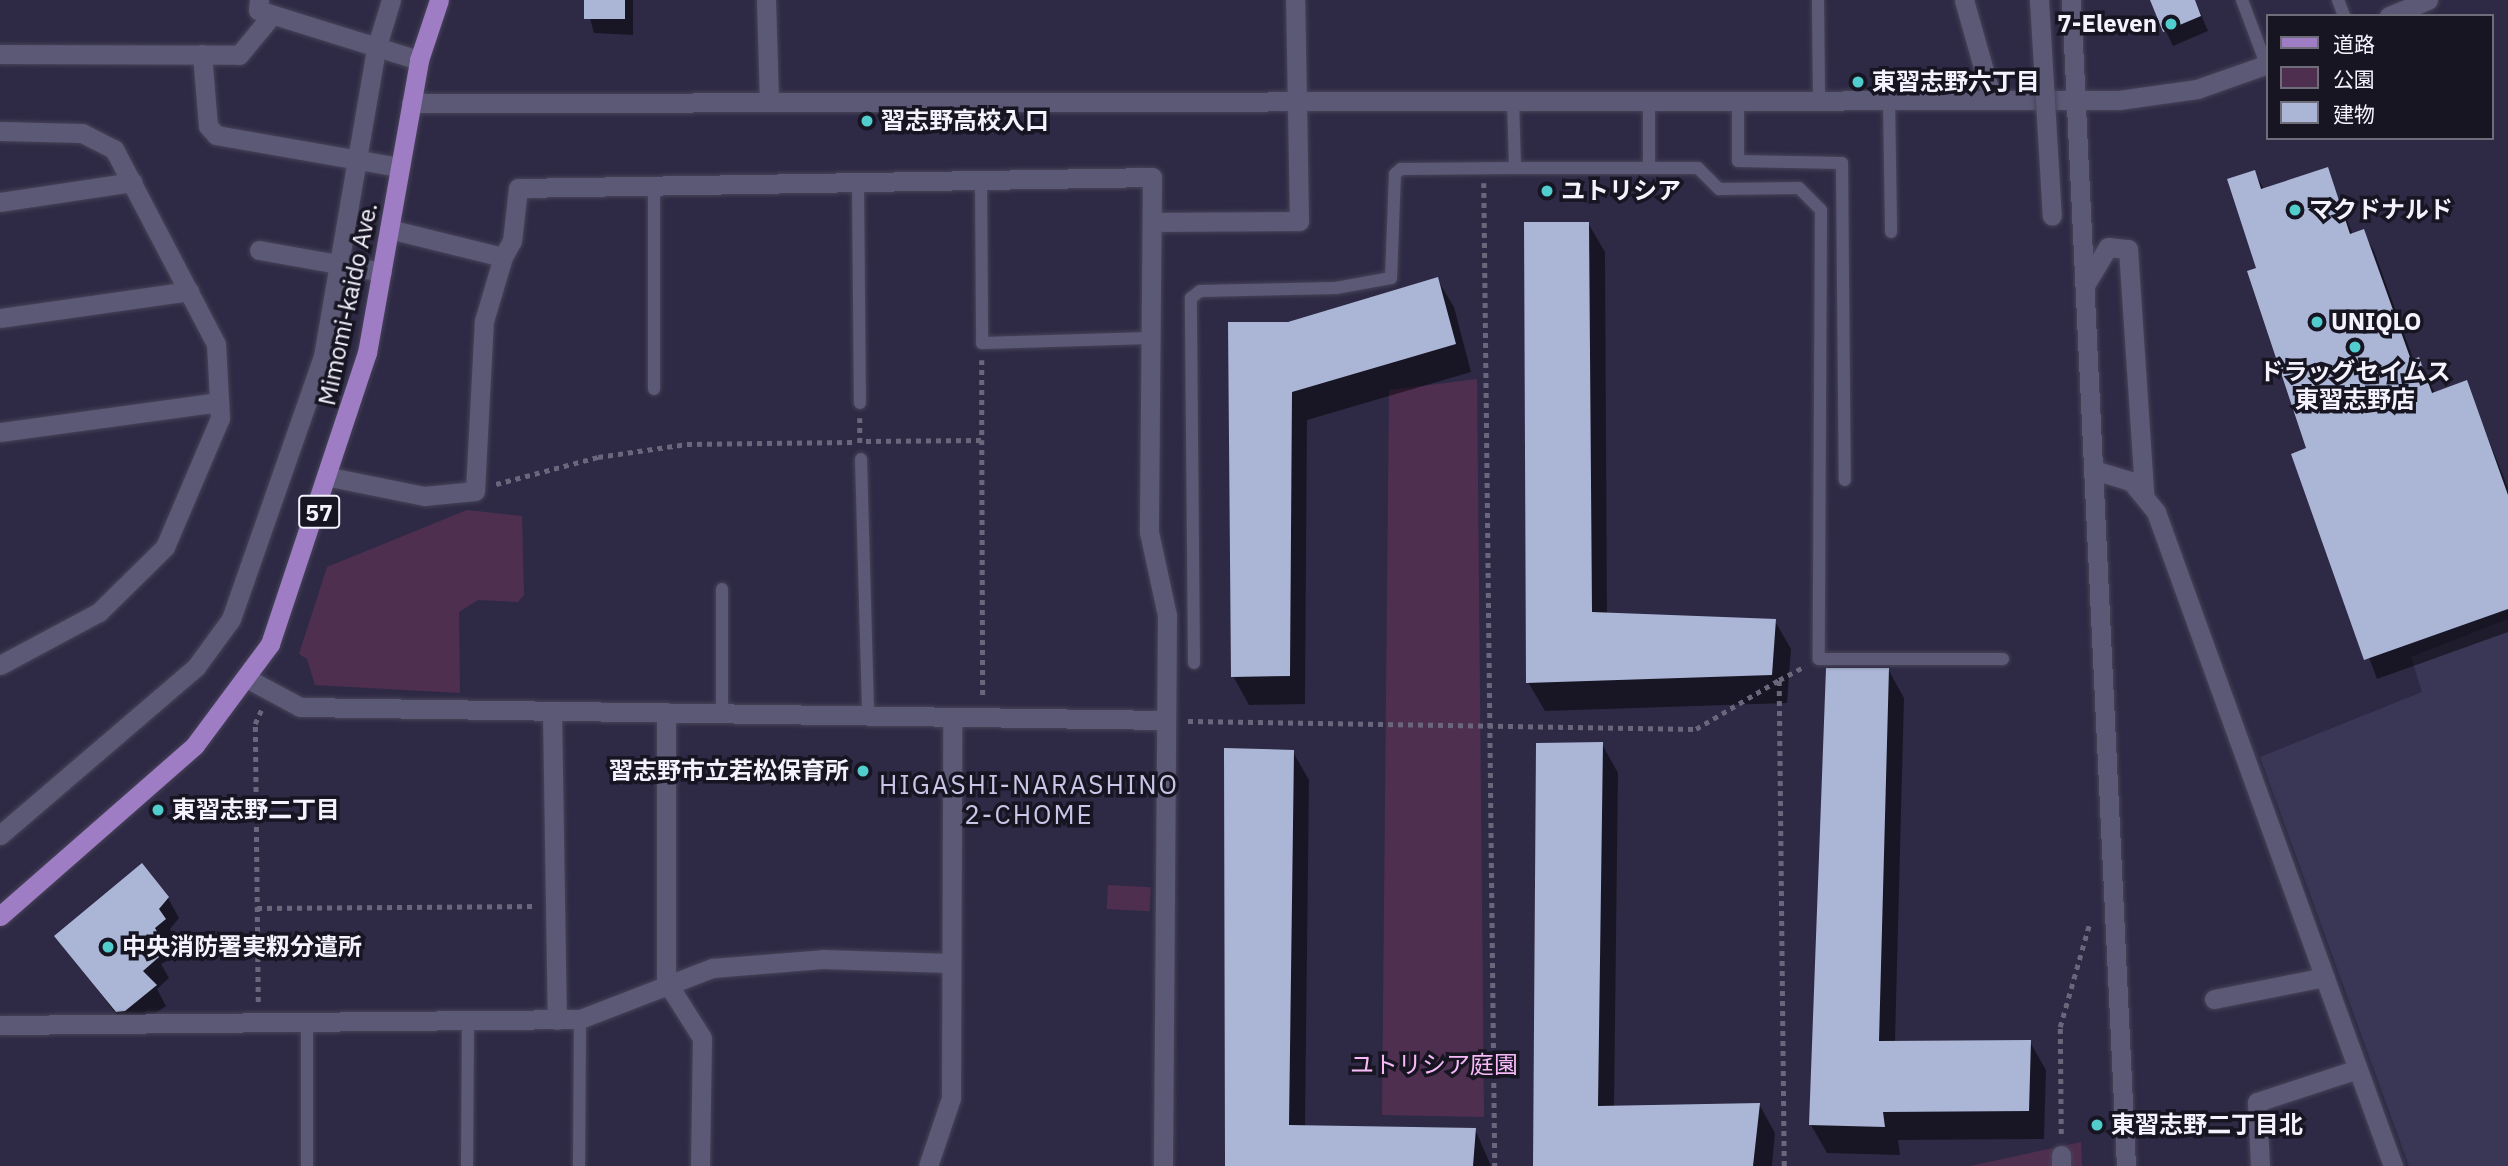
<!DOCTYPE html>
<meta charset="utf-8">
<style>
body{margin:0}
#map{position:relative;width:2508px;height:1166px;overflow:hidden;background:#2e2a45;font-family:"IBM Plex Sans","Noto Sans JP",sans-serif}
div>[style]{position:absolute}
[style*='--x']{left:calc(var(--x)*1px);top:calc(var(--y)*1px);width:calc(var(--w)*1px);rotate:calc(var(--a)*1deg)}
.built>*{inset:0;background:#3a3655}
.green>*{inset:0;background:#4f2f50;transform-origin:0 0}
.shadow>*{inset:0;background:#0007}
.building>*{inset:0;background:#abb6d6;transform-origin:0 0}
.path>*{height:4.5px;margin-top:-2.25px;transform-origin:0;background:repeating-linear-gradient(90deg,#6a677d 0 5px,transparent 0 10px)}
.roads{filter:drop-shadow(0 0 2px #474358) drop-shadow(0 0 2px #474358)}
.service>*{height:12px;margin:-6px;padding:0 6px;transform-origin:6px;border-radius:6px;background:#5c5977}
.pedestrian>*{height:19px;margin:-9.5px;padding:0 9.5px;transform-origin:9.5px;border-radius:9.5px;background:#5c5977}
.minor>*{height:19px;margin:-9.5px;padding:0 9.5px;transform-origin:9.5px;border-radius:9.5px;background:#5c5977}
.tertiary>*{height:19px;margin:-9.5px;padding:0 9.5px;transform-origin:9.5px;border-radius:9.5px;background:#5c5977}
.primary>*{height:19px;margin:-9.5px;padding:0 9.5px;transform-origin:9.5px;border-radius:9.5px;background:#9e7dc4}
.bridges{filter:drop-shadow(0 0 2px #474358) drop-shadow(0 0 2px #474358)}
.pedestrian-bridge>*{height:19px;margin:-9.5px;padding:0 9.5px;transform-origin:9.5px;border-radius:9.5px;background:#5c5977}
.dots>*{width:19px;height:19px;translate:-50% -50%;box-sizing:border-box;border:4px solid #161521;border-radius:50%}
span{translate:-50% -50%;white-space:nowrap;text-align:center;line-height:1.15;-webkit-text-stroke:7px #161521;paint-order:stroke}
.shield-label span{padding:2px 5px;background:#161521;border:2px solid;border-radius:5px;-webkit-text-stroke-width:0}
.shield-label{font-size:23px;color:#f3f2fd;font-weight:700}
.poi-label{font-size:24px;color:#f3f2fd;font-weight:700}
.right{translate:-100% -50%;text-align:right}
.left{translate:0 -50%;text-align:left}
.street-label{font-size:24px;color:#f3f2fd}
.park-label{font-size:24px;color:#f7b9f7}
.neighbourhood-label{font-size:26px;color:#c8c5e7;letter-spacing:2px}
.legend{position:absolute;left:2266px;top:14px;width:228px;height:126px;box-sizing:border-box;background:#161521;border:2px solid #6e6d79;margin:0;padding:9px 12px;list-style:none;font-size:21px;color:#f3f2fd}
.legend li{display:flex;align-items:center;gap:14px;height:35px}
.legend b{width:35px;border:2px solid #6e6d79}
</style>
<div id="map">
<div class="built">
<div style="clip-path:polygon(2508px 619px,2508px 1166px,2409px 1166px,2260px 757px,2422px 692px,2411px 657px)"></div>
</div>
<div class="green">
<div style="clip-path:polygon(1477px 379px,1484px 1117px,1382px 1115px,1389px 390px)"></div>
<div style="clip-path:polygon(467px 510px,522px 516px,524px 595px,518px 602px,478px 600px,459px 612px,460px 693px,315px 685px,307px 659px,299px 654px,327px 567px)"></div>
<div style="left:1108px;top:885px;width:43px;height:24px;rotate:3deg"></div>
<div style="clip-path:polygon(2081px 1142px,2082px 1166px,1970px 1166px)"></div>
</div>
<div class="shadow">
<div style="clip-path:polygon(585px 0,633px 0,633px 35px,594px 33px)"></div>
<div style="clip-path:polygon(2151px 0,2195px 0,2208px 31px,2173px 46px)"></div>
<div style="clip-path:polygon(2327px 169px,2353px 235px,2363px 231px,2374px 251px,2414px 361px,2419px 359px,2435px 394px,2466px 383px,2508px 488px,2508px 632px,2377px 679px,2293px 455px,2309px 449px,2258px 269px,2254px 172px,2264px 189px)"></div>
<div style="clip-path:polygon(1588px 223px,1605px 252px,1607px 615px,1775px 621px,1791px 649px,1787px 703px,1545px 711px,1528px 682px)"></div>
<div style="clip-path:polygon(1437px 279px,1454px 307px,1471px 372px,1307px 420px,1305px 704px,1249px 705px,1233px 676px,1288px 324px)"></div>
<div style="clip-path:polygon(1888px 669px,1904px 698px,1895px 1042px,2030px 1042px,2046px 1070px,2044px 1139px,1898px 1140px,1900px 1155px,1827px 1153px,1811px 1125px)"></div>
<div style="clip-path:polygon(1602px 744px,1618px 773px,1614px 1108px,1759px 1104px,1775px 1133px,1772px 1166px,1535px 1166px)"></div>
<div style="clip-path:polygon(1293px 752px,1309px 780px,1305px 1127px,1475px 1129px,1491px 1166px,1226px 1166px)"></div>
<div style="clip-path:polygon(168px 898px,179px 918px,170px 929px,176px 940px,165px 949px,171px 959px,161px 964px,169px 978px,157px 989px,166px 1006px,129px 1031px,57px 936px)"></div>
</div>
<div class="building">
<div style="left:584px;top:0;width:41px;height:19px"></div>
<div style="clip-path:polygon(2150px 0,2195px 0,2201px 16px,2163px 32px)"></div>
<div style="clip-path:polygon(2328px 167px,2350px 234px,2364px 229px,2411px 360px,2419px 357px,2432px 393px,2467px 380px,2508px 495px,2508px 609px,2364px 660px,2291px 454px,2306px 448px,2247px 271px,2256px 268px,2227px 179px,2255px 170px,2261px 189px)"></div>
<div style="clip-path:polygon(1524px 222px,1589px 222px,1592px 612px,1776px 619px,1772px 675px,1526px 683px)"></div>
<div style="clip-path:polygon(1438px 277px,1456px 344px,1292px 392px,1290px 676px,1231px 677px,1228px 322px,1288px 322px)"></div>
<div style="clip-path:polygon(1826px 668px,1889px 668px,1879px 1041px,2031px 1040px,2029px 1111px,1883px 1112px,1885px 1127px,1809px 1125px)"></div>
<div style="clip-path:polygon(1603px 742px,1598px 1106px,1760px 1103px,1753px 1166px,1533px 1166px,1536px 743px)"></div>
<div style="clip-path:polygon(1224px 748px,1294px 750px,1289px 1125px,1476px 1128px,1473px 1166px,1225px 1166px)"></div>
<div style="clip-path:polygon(142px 863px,169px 897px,159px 909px,166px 919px,155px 928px,161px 939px,149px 946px,159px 957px,143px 971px,157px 985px,125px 1011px,116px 1012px,54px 936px)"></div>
</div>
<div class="path">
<div style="--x:1484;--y:183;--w:983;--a:89.36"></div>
<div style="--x:982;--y:360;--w:80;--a:90"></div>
<div style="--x:860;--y:418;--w:26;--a:90"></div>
<div style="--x:866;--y:441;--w:116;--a:-0.5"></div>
<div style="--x:982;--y:440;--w:256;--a:89.8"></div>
<div style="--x:496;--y:484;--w:106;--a:-14.8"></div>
<div style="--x:598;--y:457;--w:90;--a:-8.3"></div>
<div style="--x:687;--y:444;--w:166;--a:-0.7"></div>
<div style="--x:1188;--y:721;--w:508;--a:0.9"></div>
<div style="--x:1696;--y:729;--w:96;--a:-30.6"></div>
<div style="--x:257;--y:908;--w:279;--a:-0.4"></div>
<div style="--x:258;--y:1002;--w:278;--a:-90.6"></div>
<div style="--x:255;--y:724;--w:17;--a:-66"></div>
<div style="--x:2061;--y:1134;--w:107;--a:-90.5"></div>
<div style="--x:2060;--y:1027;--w:106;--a:-74.1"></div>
<div style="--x:1784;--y:1166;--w:486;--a:-90.6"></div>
<div style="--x:1779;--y:680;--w:30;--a:-28"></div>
</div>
<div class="roads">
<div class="service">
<div style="--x:1818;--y:0;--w:99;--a:89.4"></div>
<div style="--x:2242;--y:0;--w:68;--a:69.4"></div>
<div style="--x:2338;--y:0;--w:17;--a:69"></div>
<div style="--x:1513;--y:99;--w:69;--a:88.3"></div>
<div style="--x:1649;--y:99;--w:69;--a:90"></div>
<div style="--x:1738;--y:99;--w:62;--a:90"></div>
<div style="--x:1738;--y:161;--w:104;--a:1.1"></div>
<div style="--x:1842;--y:163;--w:317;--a:89.5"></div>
<div style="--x:1889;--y:99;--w:133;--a:89.1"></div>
<div style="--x:981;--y:180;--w:163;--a:89.6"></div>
<div style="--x:982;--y:343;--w:169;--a:-1.7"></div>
<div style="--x:858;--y:182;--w:221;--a:89.5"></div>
<div style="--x:654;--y:186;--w:203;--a:90"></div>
<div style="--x:861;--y:459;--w:257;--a:88.4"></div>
<div style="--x:722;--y:589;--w:124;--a:90"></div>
<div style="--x:1194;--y:663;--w:365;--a:-90.5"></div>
<div style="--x:1191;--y:298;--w:11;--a:-38"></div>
<div style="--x:1200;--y:291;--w:136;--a:-1.3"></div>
<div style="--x:1336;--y:288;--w:56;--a:-10.3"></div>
<div style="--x:1391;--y:278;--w:104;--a:-87.8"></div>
<div style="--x:1395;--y:174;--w:8;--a:-40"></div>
<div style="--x:1401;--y:169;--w:114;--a:-0.5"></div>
<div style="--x:1515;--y:168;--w:183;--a:0"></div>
<div style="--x:1698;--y:168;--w:30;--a:45"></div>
<div style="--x:1719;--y:189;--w:80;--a:-0.7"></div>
<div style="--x:1799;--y:188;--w:31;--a:45"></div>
<div style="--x:1821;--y:210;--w:449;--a:90.3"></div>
<div style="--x:1819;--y:659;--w:184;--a:0"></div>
<div style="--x:307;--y:1023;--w:143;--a:90"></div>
<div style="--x:467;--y:1166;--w:145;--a:-89.6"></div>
<div style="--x:579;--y:1166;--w:147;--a:-89.6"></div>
</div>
<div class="pedestrian">
<div style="--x:2061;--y:1155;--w:11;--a:90"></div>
</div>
<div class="minor">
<div style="--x:259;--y:0;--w:10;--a:96"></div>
<div style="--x:258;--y:10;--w:169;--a:17.3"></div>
<div style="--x:766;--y:0;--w:102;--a:88.3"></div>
<div style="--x:1964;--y:0;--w:103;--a:74.2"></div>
<div style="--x:0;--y:54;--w:239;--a:0.2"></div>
<div style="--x:239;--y:55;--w:52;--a:-50.5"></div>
<div style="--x:202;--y:54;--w:72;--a:85.2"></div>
<div style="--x:208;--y:126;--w:12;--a:48"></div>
<div style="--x:216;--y:135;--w:187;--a:9.9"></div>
<div style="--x:0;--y:131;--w:82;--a:1.4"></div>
<div style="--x:82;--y:133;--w:36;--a:27"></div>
<div style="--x:114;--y:149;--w:220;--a:62.4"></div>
<div style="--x:216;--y:344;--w:74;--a:86.9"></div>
<div style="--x:220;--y:418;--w:140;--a:113.1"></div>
<div style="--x:165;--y:547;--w:93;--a:135.4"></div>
<div style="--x:99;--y:612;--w:112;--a:151.8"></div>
<div style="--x:0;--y:202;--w:134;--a:-8.6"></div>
<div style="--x:1152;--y:222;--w:147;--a:-0.4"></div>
<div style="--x:1299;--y:221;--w:221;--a:-91"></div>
<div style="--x:389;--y:229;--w:117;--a:13.8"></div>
<div style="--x:503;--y:257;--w:18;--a:-61"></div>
<div style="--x:512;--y:241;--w:53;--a:-83.5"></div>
<div style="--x:518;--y:188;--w:634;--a:-0.99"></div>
<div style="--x:1152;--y:177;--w:355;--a:90.5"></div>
<div style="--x:1149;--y:532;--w:85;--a:77.8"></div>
<div style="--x:1167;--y:615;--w:551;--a:90.42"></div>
<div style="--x:259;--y:250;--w:125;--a:10.1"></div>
<div style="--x:2085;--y:285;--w:44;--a:-58.8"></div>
<div style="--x:2108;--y:247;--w:20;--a:6"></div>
<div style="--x:2128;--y:249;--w:245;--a:86.2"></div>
<div style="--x:0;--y:318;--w:191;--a:-8.1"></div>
<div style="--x:0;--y:432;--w:221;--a:-7.8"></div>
<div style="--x:2094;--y:470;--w:39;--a:17"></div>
<div style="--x:2131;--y:481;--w:40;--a:51"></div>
<div style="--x:2156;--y:512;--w:696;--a:70.08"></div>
<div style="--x:330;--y:477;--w:96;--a:11.4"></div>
<div style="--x:424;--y:496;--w:51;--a:-5.6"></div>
<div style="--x:475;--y:491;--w:170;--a:-87"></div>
<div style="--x:484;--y:321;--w:67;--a:-73.5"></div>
<div style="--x:248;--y:679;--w:59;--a:28.3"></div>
<div style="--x:300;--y:707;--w:866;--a:0.86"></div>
<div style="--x:552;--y:711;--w:309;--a:89.1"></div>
<div style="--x:666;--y:712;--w:269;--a:90"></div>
<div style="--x:666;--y:981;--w:67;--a:57.7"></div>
<div style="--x:702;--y:1038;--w:128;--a:90.9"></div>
<div style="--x:0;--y:835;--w:258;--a:-40.6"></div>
<div style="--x:196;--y:667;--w:59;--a:-53.9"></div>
<div style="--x:231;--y:619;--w:279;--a:-70.7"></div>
<div style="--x:323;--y:356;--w:312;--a:-80.2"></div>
<div style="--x:376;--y:49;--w:51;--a:-73"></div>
<div style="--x:2214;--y:999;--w:113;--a:-11.2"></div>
<div style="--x:0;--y:1025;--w:580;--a:-0.59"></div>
<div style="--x:580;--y:1019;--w:142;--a:-21.1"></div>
<div style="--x:712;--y:968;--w:111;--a:-4.6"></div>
<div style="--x:823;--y:959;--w:127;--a:1.8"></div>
<div style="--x:928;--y:1166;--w:72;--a:-71.3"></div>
<div style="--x:951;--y:1098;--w:381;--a:-89.8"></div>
<div style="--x:2260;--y:1166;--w:64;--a:-92.7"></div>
<div style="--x:2257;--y:1102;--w:106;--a:-18.1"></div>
</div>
<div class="tertiary">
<div style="--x:2071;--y:0;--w:1167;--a:87.3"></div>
<div style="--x:2389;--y:16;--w:42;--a:-22.3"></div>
<div style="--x:411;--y:103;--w:1708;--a:-0.1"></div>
<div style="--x:2119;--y:100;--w:79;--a:-8"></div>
<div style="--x:2197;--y:89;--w:75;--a:-19.4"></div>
</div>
<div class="primary">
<div style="--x:0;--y:916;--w:259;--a:-41.2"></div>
<div style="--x:195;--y:745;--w:126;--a:-53.4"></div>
<div style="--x:270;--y:644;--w:307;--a:-71.6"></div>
<div style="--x:367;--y:353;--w:298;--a:-79.9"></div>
<div style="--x:419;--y:60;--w:63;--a:-71.6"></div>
</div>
</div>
<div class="bridges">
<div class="pedestrian-bridge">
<div style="--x:2039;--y:0;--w:216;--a:86.6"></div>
</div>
</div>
<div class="dots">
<div style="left:2171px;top:24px;background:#52cdce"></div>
<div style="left:1858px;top:82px;background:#52cdce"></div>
<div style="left:867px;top:121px;background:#52cdce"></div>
<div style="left:1547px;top:191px;background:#52cdce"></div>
<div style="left:2295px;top:210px;background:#52cdce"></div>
<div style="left:2317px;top:322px;background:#52cdce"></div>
<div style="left:2355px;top:347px;background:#52cdce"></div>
<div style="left:863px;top:771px;background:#52cdce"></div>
<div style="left:158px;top:810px;background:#52cdce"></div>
<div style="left:108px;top:947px;background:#52cdce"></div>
<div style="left:2097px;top:1125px;background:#52cdce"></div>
</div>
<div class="shield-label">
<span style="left:319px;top:512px">57</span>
</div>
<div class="poi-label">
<span class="right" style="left:2157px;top:24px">7-Eleven</span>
<span class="left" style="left:1872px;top:82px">東習志野六丁目</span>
<span class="left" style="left:881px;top:121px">習志野高校入口</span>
<span class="left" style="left:1561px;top:191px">ユトリシア</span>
<span class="left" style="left:2309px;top:210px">マクドナルド</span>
<span class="left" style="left:2331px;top:322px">UNIQLO</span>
<span style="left:2355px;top:386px">ドラッグセイムス<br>東習志野店</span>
<span class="right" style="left:849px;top:771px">習志野市立若松保育所</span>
<span class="left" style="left:172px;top:810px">東習志野二丁目</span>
<span class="left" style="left:122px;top:947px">中央消防署実籾分遣所</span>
<span class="left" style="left:2111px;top:1125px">東習志野二丁目北</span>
</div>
<div class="street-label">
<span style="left:348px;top:304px;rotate:-78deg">Mimomi-kaido Ave.</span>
</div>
<div class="park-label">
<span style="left:1434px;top:1065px">ユトリシア庭園</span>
</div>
<div class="neighbourhood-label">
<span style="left:1029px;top:800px">HIGASHI-NARASHINO<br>2-CHOME</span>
</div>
<ul class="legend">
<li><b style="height:9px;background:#9e7dc4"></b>道路</li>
<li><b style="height:19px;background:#4f2f50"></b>公園</li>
<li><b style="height:19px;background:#abb6d6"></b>建物</li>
</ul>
</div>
